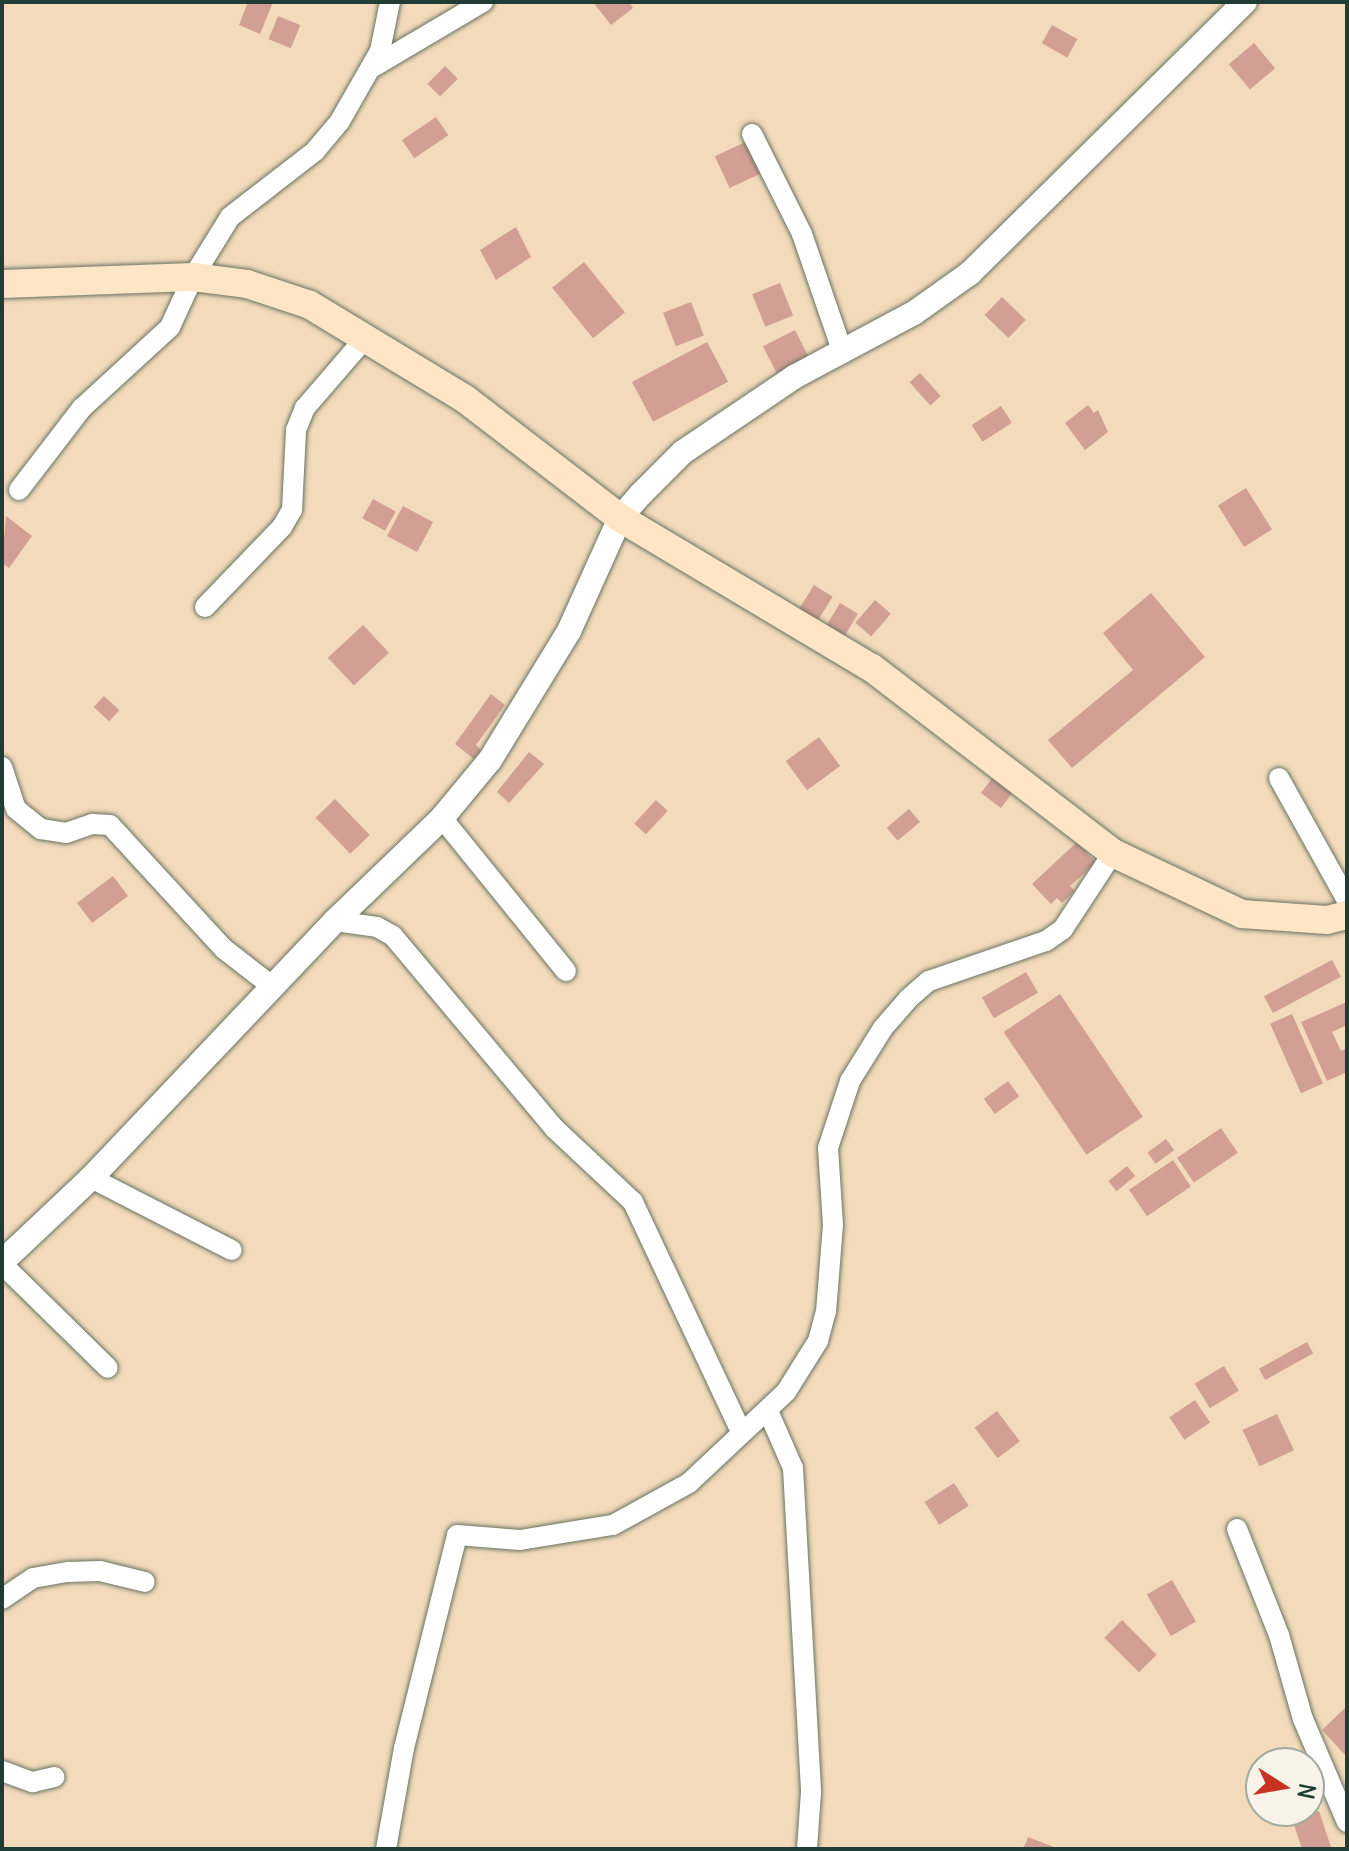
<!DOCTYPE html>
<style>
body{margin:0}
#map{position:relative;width:1349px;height:1851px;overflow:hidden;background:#f2daba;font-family:Delius,sans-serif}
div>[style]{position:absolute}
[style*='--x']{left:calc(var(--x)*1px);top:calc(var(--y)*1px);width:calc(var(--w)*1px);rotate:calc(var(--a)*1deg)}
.building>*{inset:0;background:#d29f95;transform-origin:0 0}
.roads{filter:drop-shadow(0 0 2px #697463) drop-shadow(0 0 2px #697463)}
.minor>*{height:20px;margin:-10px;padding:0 10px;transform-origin:10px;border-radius:10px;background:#fff}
.tertiary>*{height:24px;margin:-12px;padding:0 12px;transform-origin:12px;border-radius:12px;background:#fff}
.secondary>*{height:28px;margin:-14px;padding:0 14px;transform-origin:14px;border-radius:14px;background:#fde5c5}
span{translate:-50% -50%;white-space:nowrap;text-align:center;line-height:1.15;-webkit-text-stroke:6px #f7f3e8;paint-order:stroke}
.frame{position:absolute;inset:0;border:4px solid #1f3d34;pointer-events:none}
.north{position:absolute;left:1245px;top:1747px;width:80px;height:80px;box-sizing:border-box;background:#f7f3e8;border:2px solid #a1aaa0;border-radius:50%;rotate:101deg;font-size:22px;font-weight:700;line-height:32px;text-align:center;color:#1f3d34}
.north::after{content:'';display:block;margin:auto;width:28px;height:36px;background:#c8321e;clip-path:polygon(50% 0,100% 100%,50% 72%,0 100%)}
</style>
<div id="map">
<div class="building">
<div style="clip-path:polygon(248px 2px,273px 2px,260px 34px,239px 25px)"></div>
<div style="clip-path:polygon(593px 2px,629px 2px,633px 8px,611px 25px)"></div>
<div style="left:278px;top:16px;width:24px;height:25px;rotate:22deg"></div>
<div style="left:1052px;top:25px;width:29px;height:21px;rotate:29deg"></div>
<div style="left:1254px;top:43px;width:33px;height:33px;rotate:50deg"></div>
<div style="left:445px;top:66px;width:18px;height:25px;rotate:45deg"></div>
<div style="left:436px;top:117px;width:22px;height:41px;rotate:56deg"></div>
<div style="left:752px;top:139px;width:35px;height:41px;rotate:65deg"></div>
<div style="clip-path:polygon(516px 227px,531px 257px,496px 280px,480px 250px)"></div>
<div style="left:584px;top:262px;width:65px;height:41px;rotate:51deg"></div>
<div style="left:780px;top:283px;width:35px;height:30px;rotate:68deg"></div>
<div style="left:1002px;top:297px;width:33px;height:25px;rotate:44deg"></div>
<div style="left:691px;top:302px;width:36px;height:30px;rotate:69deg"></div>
<div style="left:795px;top:330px;width:30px;height:36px;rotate:63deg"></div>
<div style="left:707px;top:342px;width:45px;height:85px;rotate:62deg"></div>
<div style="left:920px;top:373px;width:31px;height:14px;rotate:48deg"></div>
<div style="clip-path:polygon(1088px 405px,1094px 413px,1098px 410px,1108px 432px,1085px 450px,1065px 423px)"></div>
<div style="left:1001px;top:406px;width:20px;height:35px;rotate:57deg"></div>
<div style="left:1246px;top:488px;width:49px;height:33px;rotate:58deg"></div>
<div style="left:373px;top:499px;width:26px;height:22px;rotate:29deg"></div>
<div style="left:403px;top:506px;width:34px;height:34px;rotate:28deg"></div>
<div style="clip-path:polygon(6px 516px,32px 536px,9px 568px,2px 563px)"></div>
<div style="left:814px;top:585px;width:22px;height:29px;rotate:32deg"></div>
<div style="clip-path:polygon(1151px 593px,1205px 657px,1072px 768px,1048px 740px,1133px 670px,1103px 633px)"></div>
<div style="left:875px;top:600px;width:21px;height:30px;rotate:41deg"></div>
<div style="left:840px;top:603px;width:21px;height:28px;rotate:31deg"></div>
<div style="left:363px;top:625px;width:38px;height:48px;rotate:47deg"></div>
<div style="clip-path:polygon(491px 694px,505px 705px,476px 745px,481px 750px,474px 759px,455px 744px)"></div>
<div style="left:104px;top:696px;width:21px;height:15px;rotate:43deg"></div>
<div style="left:819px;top:737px;width:36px;height:41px;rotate:54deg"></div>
<div style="clip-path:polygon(529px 752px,544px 764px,509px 803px,497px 792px)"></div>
<div style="left:996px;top:773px;width:25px;height:25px;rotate:37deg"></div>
<div style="left:335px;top:799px;width:50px;height:27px;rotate:46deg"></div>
<div style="left:656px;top:800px;width:16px;height:32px;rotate:43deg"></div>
<div style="left:909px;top:809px;width:17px;height:29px;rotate:50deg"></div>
<div style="clip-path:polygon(1077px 842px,1096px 863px,1070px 886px,1075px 891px,1062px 903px,1057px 898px,1051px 904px,1032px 884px)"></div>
<div style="left:113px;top:876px;width:25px;height:45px;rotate:53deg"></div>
<div style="left:1332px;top:960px;width:19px;height:77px;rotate:62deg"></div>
<div style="left:1026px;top:972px;width:24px;height:51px;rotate:60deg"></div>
<div style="left:1060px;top:994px;width:148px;height:68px;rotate:56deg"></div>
<div style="clip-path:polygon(1347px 1002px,1347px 1025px,1332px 1032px,1341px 1051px,1347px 1048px,1347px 1072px,1327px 1081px,1301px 1022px)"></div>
<div style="left:1292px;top:1014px;width:76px;height:24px;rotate:66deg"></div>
<div style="left:1008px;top:1081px;width:19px;height:30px;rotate:54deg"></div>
<div style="left:1221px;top:1128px;width:30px;height:53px;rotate:56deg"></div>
<div style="left:1166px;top:1139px;width:14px;height:23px;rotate:54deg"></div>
<div style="left:1173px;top:1160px;width:32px;height:53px;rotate:56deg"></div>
<div style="left:1127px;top:1166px;width:13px;height:24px;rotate:51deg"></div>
<div style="left:1307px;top:1342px;width:13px;height:55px;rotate:61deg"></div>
<div style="left:1224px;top:1366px;width:29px;height:34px;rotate:59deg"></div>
<div style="left:1195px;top:1400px;width:27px;height:31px;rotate:56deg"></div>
<div style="left:997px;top:1411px;width:38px;height:28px;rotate:53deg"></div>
<div style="left:1277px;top:1414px;width:40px;height:38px;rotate:65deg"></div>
<div style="left:954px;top:1483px;width:27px;height:35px;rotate:57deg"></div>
<div style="left:1172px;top:1580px;width:48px;height:29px;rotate:60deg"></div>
<div style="left:1122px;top:1620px;width:49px;height:25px;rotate:45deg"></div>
<div style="clip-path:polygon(1347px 1706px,1347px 1757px,1322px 1730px)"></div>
<div style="clip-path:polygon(1319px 1811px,1331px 1847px,1302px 1849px,1292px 1819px)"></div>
<div style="clip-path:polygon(1028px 1837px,1059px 1849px,1023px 1849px)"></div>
</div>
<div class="roads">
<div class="minor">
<div style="--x:373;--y:67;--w:128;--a:-30.6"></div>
<div style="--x:752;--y:134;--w:112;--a:63.4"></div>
<div style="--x:802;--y:234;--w:126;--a:71"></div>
<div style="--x:19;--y:490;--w:103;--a:-52.5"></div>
<div style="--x:82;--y:408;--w:120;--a:-42.6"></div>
<div style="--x:170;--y:327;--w:55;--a:-65.3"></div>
<div style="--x:193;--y:277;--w:70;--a:-58.3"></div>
<div style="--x:230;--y:217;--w:108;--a:-37.8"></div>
<div style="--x:315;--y:151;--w:39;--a:-50"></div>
<div style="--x:340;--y:121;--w:81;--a:-60.3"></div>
<div style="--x:380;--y:51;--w:50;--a:-78.5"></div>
<div style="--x:205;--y:607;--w:111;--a:-46.1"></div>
<div style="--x:282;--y:527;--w:20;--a:-60"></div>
<div style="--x:292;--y:510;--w:80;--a:-87.1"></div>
<div style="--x:296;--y:430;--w:24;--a:-68"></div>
<div style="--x:305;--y:408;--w:95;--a:-49.3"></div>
<div style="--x:2;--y:767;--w:44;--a:71.6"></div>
<div style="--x:16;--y:809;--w:32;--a:39"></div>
<div style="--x:41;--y:829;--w:25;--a:9"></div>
<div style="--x:66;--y:833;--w:28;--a:-19"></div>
<div style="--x:92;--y:824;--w:18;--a:3"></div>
<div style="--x:110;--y:825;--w:168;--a:47.4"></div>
<div style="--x:224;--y:949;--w:62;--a:37.8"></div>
<div style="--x:1279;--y:778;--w:140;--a:60.9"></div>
<div style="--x:442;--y:818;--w:197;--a:51"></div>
<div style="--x:335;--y:921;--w:42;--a:8.1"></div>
<div style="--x:377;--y:927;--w:18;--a:29"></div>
<div style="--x:393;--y:936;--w:251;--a:50"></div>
<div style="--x:554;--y:1128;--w:108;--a:43.1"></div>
<div style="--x:633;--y:1202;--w:254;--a:64.8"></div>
<div style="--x:91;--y:1178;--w:158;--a:27.1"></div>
<div style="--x:2;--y:1264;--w:148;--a:44.5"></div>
<div style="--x:768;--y:1411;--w:62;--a:66.3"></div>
<div style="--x:793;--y:1468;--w:324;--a:86.8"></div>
<div style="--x:811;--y:1792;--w:57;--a:94"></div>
<div style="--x:1237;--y:1529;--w:114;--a:68.4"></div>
<div style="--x:1279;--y:1635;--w:87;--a:74.1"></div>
<div style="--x:1303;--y:1719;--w:112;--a:66.9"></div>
<div style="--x:2;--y:1599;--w:37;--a:-34"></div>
<div style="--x:33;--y:1578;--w:36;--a:-10"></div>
<div style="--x:68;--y:1572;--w:32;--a:-2"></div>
<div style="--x:100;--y:1571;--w:46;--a:13.7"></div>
<div style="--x:2;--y:1771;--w:33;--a:20"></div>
<div style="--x:33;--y:1782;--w:22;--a:-13"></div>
<div style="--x:386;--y:1849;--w:103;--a:-79.9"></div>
<div style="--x:404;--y:1748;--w:219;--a:-76"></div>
<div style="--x:457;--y:1535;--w:63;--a:4.5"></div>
<div style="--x:520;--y:1540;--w:94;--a:-9.2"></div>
<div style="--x:613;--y:1525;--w:87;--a:-28.9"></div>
<div style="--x:689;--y:1483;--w:133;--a:-43.2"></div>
<div style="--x:786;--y:1392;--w:60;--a:-57.9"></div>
<div style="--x:818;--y:1341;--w:30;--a:-75"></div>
<div style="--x:826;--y:1312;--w:87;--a:-85.4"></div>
<div style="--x:833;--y:1225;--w:77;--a:-93.7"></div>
<div style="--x:828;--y:1148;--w:71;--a:-71.8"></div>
<div style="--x:850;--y:1081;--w:62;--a:-58.1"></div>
<div style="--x:883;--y:1028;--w:38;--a:-49"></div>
<div style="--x:908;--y:999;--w:28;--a:-41"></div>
<div style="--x:929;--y:981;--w:124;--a:-18.9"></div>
<div style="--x:1046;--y:941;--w:21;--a:-35"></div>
<div style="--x:1063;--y:929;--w:91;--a:-56.7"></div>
</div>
<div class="tertiary">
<div style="--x:2;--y:1262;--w:122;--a:-43.3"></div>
<div style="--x:91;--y:1178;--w:354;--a:-46.5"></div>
<div style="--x:335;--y:921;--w:149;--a:-43.9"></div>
<div style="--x:442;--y:818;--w:75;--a:-50.4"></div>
<div style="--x:490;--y:760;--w:151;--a:-58.5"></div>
<div style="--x:569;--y:631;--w:124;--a:-65.7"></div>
<div style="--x:620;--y:518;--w:32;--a:-49"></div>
<div style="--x:641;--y:494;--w:59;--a:-45"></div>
<div style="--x:683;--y:452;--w:134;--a:-34"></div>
<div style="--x:794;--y:377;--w:136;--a:-28.1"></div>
<div style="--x:914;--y:313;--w:69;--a:-35.5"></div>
<div style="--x:970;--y:273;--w:386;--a:-44.6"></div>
</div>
<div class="secondary">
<div style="--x:2;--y:284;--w:191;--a:-2.1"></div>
<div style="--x:193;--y:277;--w:54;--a:7.4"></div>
<div style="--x:247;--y:284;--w:66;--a:18.4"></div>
<div style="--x:310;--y:305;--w:181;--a:31.2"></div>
<div style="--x:465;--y:399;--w:195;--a:37.5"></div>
<div style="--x:620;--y:518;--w:293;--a:30.8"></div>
<div style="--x:872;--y:668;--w:304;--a:37.5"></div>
<div style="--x:1113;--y:853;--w:143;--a:25.3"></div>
<div style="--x:1242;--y:914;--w:85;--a:4"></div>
<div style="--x:1327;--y:920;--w:21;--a:-14"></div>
</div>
</div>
<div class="frame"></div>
<div class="north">N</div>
</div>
